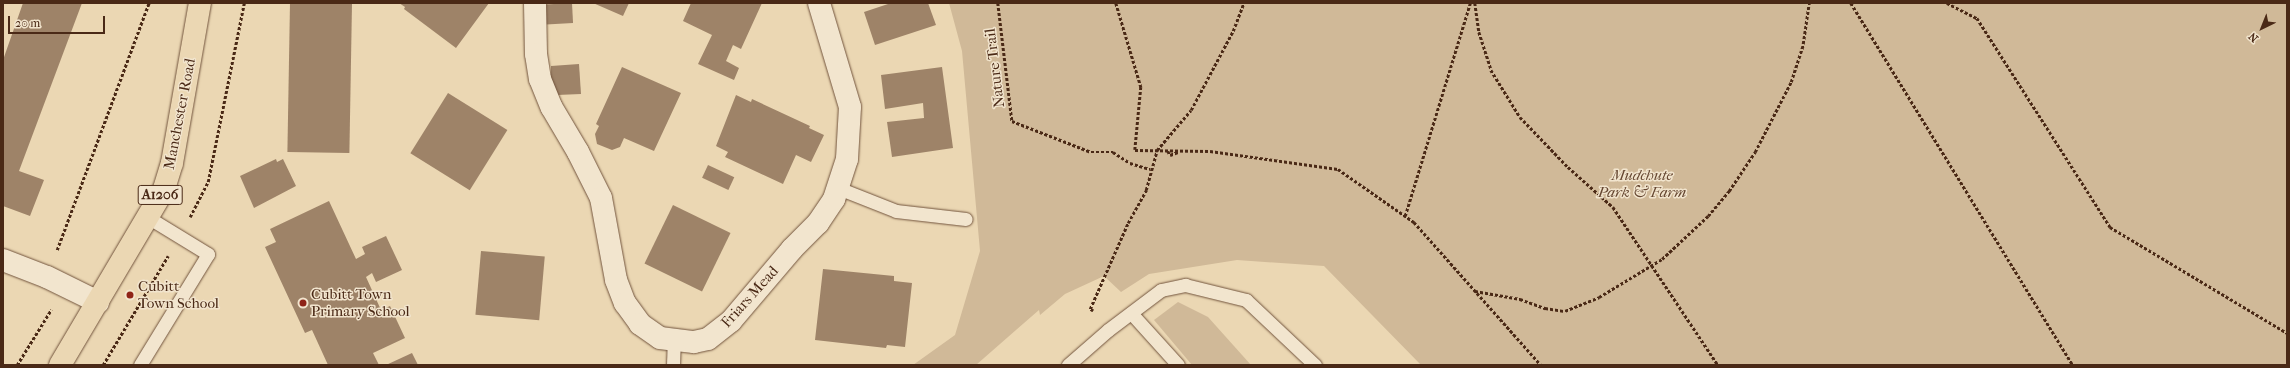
<!DOCTYPE html>
<style>
body{margin:0}
#map{position:relative;width:2290px;height:368px;overflow:hidden;background:#ebd7b3;font-family:"IM FELL French Canon",serif}
div>[style]{position:absolute}
[style*='--x']{left:calc(var(--x)*1px);top:calc(var(--y)*1px);width:calc(var(--w)*1px);rotate:calc(var(--a)*1deg)}
.green>*{inset:0;background:#d0b998}
.building>*{inset:0;background:#9e8368;transform-origin:0 0}
.path>*{height:2.5px;margin-top:-1.25px;transform-origin:0;background:repeating-linear-gradient(90deg,#4a2916 0 3px,transparent 0 5px)}
.roads{filter:drop-shadow(0 0 1px #72543d) drop-shadow(0 0 1px #72543d)}
.lane>*{height:13px;margin:-6.5px;padding:0 6.5px;transform-origin:6.5px;border-radius:6.5px;background:#f2e5ce}
.street>*{height:22px;margin:-11px;padding:0 11px;transform-origin:11px;border-radius:11px;background:#f2e5ce}
.primary>*{height:22px;margin:-11px;padding:0 11px;transform-origin:11px;border-radius:11px;background:#ebd7b3}
.dots>*{width:11px;height:11px;translate:-50% -50%;box-sizing:border-box;border:2px solid #f2e5ce;border-radius:50%}
span{translate:-50% -50%;white-space:nowrap;text-align:center;line-height:1.15;-webkit-text-stroke:3px #f2e5ce;paint-order:stroke}
.shield-label span{padding:1px 3px;background:#f2e5ce;border:1px solid;border-radius:3px;-webkit-text-stroke-width:0}
.shield-label{font-size:14px;color:#4a2916;font-weight:700}
.street-label{font-size:15px;color:#4a2916}
.park-label{font-size:15px;color:#654630;font-style:italic}
.poi-label{font-size:15px;color:#4a2916}
.left{translate:0 -50%;text-align:left}
.frame{position:absolute;inset:0;border:4px solid #4a2916;pointer-events:none}
.north{position:absolute;left:2242px;top:8px;width:40px;height:40px;-webkit-text-stroke:3px #f2e5ce;paint-order:stroke;rotate:223deg;font-size:11px;font-weight:700;line-height:16px;text-align:center;color:#4a2916}
.north::after{content:'';display:block;margin:auto;width:14px;height:18px;background:#4a2916;clip-path:polygon(50% 0,100% 100%,50% 72%,0 100%)}
.scale{position:absolute;left:8px;top:16px;width:97px;height:18px;box-sizing:border-box;border:2px solid #4a2916;border-top:0;padding-left:5px;font-size:12px;line-height:14px;white-space:nowrap;color:#4a2916;-webkit-text-stroke:3px #f2e5ce;paint-order:stroke}
</style>
<div id="map">
<div class="green">
<div style="clip-path:polygon(949px 3px,2287px 3px,2287px 365px,1421px 365px,1324px 266px,1237px 260px,1149px 274px,1121px 292px,1104px 276px,1065px 294px,1040px 315px,1039px 310px,976px 365px,913px 365px,955px 335px,980px 251px,962px 51px)"></div>
<div style="clip-path:polygon(1178px 302px,1208px 317px,1251px 365px,1192px 365px,1154px 320px)"></div>
</div>
<div class="building">
<div style="clip-path:polygon(23px 3px,82px 3px,19px 171px,44px 180px,30px 216px,3px 206px,3px 60px)"></div>
<div style="left:290px;top:3px;width:62px;height:149px;rotate:1deg"></div>
<div style="clip-path:polygon(399px 3px,489px 3px,456px 48px,404px 9px,405px 7px)"></div>
<div style="left:572px;top:3px;width:20px;height:27px;rotate:87deg"></div>
<div style="clip-path:polygon(593px 3px,629px 3px,623px 16px)"></div>
<div style="clip-path:polygon(691px 3px,762px 3px,741px 49px,733px 45px,726px 61px,739px 68px,734px 80px,698px 64px,712px 35px,683px 21px)"></div>
<div style="clip-path:polygon(891px 3px,928px 3px,936px 25px,875px 45px,864px 12px)"></div>
<div style="clip-path:polygon(579px 64px,581px 94px,557px 95px,551px 82px,551px 66px)"></div>
<div style="clip-path:polygon(622px 67px,681px 93px,654px 151px,624px 138px,620px 147px,612px 150px,597px 144px,595px 134px,599px 126px,596px 124px)"></div>
<div style="clip-path:polygon(942px 67px,953px 148px,892px 157px,887px 122px,924px 118px,923px 103px,885px 109px,881px 75px)"></div>
<div style="left:448px;top:93px;width:70px;height:71px;rotate:32deg"></div>
<div style="clip-path:polygon(736px 95px,751px 102px,752px 99px,810px 126px,809px 128px,824px 135px,811px 162px,796px 155px,783px 184px,725px 157px,728px 152px,716px 146px)"></div>
<div style="clip-path:polygon(276px 159px,277px 162px,283px 159px,296px 186px,254px 208px,240px 176px)"></div>
<div style="left:708px;top:165px;width:29px;height:14px;rotate:25deg"></div>
<div style="clip-path:polygon(329px 201px,356px 259px,365px 254px,362px 247px,386px 236px,402px 270px,376px 282px,372px 273px,366px 277px,381px 310px,390px 306px,405px 338px,373px 353px,379px 365px,328px 365px,312px 330px,305px 333px,265px 247px,276px 242px,270px 229px)"></div>
<div style="left:673px;top:205px;width:64px;height:65px;rotate:26deg"></div>
<div style="left:481px;top:251px;width:64px;height:64px;rotate:5deg"></div>
<div style="clip-path:polygon(823px 269px,894px 276px,894px 281px,912px 283px,905px 347px,887px 345px,886px 348px,815px 340px)"></div>
<div style="clip-path:polygon(412px 353px,418px 365px,386px 365px)"></div>
</div>
<div class="path">
<div style="--x:998;--y:3;--w:119;--a:83.2"></div>
<div style="--x:1012;--y:121;--w:85;--a:21.4"></div>
<div style="--x:1091;--y:152;--w:22;--a:0"></div>
<div style="--x:1113;--y:152;--w:20;--a:33"></div>
<div style="--x:1130;--y:163;--w:21;--a:17"></div>
<div style="--x:1116;--y:3;--w:88;--a:73.4"></div>
<div style="--x:1141;--y:87;--w:63;--a:95.4"></div>
<div style="--x:1135;--y:150;--w:75;--a:0.8"></div>
<div style="--x:1210;--y:151;--w:129;--a:8"></div>
<div style="--x:1338;--y:169;--w:93;--a:34.9"></div>
<div style="--x:1414;--y:222;--w:191;--a:48.4"></div>
<div style="--x:1475;--y:3;--w:29;--a:82"></div>
<div style="--x:1479;--y:32;--w:40;--a:72"></div>
<div style="--x:1491;--y:70;--w:55;--a:58.3"></div>
<div style="--x:1520;--y:117;--w:69;--a:46.2"></div>
<div style="--x:1568;--y:167;--w:60;--a:41.6"></div>
<div style="--x:1613;--y:207;--w:190;--a:56.4"></div>
<div style="--x:1851;--y:3;--w:425;--a:58.5"></div>
<div style="--x:1947;--y:3;--w:34;--a:27"></div>
<div style="--x:1977;--y:18;--w:248;--a:57.5"></div>
<div style="--x:2110;--y:227;--w:206;--a:30.9"></div>
<div style="--x:1168;--y:151;--w:4;--a:63"></div>
<div style="--x:1170;--y:155;--w:9;--a:-21"></div>
<div style="--x:1405;--y:216;--w:223;--a:-73"></div>
<div style="--x:190;--y:217;--w:39;--a:-63"></div>
<div style="--x:208;--y:182;--w:183;--a:-78.6"></div>
<div style="--x:57;--y:250;--w:264;--a:-69.6"></div>
<div style="--x:1475;--y:291;--w:46;--a:10.1"></div>
<div style="--x:1520;--y:299;--w:27;--a:20"></div>
<div style="--x:1545;--y:308;--w:20;--a:9"></div>
<div style="--x:1565;--y:311;--w:37;--a:-22"></div>
<div style="--x:1599;--y:297;--w:74;--a:-31.1"></div>
<div style="--x:1662;--y:259;--w:63;--a:-43.1"></div>
<div style="--x:1708;--y:216;--w:33;--a:-50"></div>
<div style="--x:1729;--y:191;--w:47;--a:-56.3"></div>
<div style="--x:1755;--y:152;--w:79;--a:-62.8"></div>
<div style="--x:1791;--y:82;--w:40;--a:-72"></div>
<div style="--x:1803;--y:44;--w:41;--a:-81.7"></div>
<div style="--x:1093;--y:311;--w:4;--a:-146"></div>
<div style="--x:1090;--y:309;--w:94;--a:-66.2"></div>
<div style="--x:1128;--y:223;--w:38;--a:-61"></div>
<div style="--x:1146;--y:190;--w:41;--a:-74.6"></div>
<div style="--x:1157;--y:150;--w:52;--a:-49.6"></div>
<div style="--x:1191;--y:110;--w:89;--a:-62"></div>
<div style="--x:1233;--y:31;--w:30;--a:-69"></div>
<div style="--x:17;--y:365;--w:65;--a:-58.3"></div>
<div style="--x:103;--y:365;--w:127;--a:-59.2"></div>
</div>
<div class="roads">
<div class="lane">
<div style="--x:838;--y:188;--w:62;--a:21.6"></div>
<div style="--x:896;--y:211;--w:70;--a:6.5"></div>
<div style="--x:1131;--y:313;--w:70;--a:47.9"></div>
<div style="--x:140;--y:365;--w:130;--a:-58.5"></div>
<div style="--x:208;--y:254;--w:69;--a:-148.6"></div>
<div style="--x:673;--y:365;--w:23;--a:-88"></div>
<div style="--x:1068;--y:365;--w:53;--a:-41.2"></div>
<div style="--x:1108;--y:330;--w:66;--a:-37"></div>
<div style="--x:1161;--y:290;--w:25;--a:-12"></div>
<div style="--x:1185;--y:285;--w:63;--a:13.8"></div>
<div style="--x:1246;--y:300;--w:95;--a:43.3"></div>
</div>
<div class="street">
<div style="--x:535;--y:3;--w:51;--a:88.9"></div>
<div style="--x:536;--y:54;--w:25;--a:81"></div>
<div style="--x:540;--y:79;--w:31;--a:68"></div>
<div style="--x:552;--y:108;--w:51;--a:59.4"></div>
<div style="--x:578;--y:152;--w:51;--a:63.4"></div>
<div style="--x:601;--y:198;--w:83;--a:79.6"></div>
<div style="--x:616;--y:280;--w:25;--a:69"></div>
<div style="--x:625;--y:303;--w:26;--a:54"></div>
<div style="--x:640;--y:324;--w:24;--a:35"></div>
<div style="--x:660;--y:338;--w:34;--a:7"></div>
<div style="--x:694;--y:342;--w:14;--a:-12"></div>
<div style="--x:708;--y:339;--w:29;--a:-38"></div>
<div style="--x:731;--y:321;--w:94;--a:-49.7"></div>
<div style="--x:792;--y:249;--w:37;--a:-45"></div>
<div style="--x:818;--y:223;--w:29;--a:-56"></div>
<div style="--x:834;--y:199;--w:42;--a:-72"></div>
<div style="--x:847;--y:159;--w:52;--a:-86.7"></div>
<div style="--x:850;--y:107;--w:109;--a:-106.6"></div>
<div style="--x:3;--y:260;--w:47;--a:21.1"></div>
<div style="--x:47;--y:277;--w:57;--a:26.1"></div>
</div>
<div class="primary">
<div style="--x:60;--y:365;--w:204;--a:-59.4"></div>
<div style="--x:164;--y:189;--w:27;--a:-73"></div>
<div style="--x:172;--y:163;--w:162;--a:-80.1"></div>
</div>
</div>
<div class="dots">
<div style="left:130px;top:295px;background:#8f2418"></div>
<div style="left:303px;top:303px;background:#8f2418"></div>
</div>
<div class="shield-label">
<span style="left:160px;top:195px">A1206</span>
</div>
<div class="street-label">
<span style="left:995px;top:68px;rotate:-97deg">Nature Trail</span>
<span style="left:180px;top:114px;rotate:-79deg">Manchester Road</span>
<span style="left:750px;top:297px;rotate:-48deg">Friars Mead</span>
</div>
<div class="park-label">
<span style="left:1642px;top:184px">Mudchute<br>Park &amp; Farm</span>
</div>
<div class="poi-label">
<span class="left" style="left:138px;top:295px">Cubitt<br>Town School</span>
<span class="left" style="left:311px;top:303px">Cubitt Town<br>Primary School</span>
</div>
<div class="frame"></div>
<div class="north">N</div>
<div class="scale">20 m</div>
</div>
